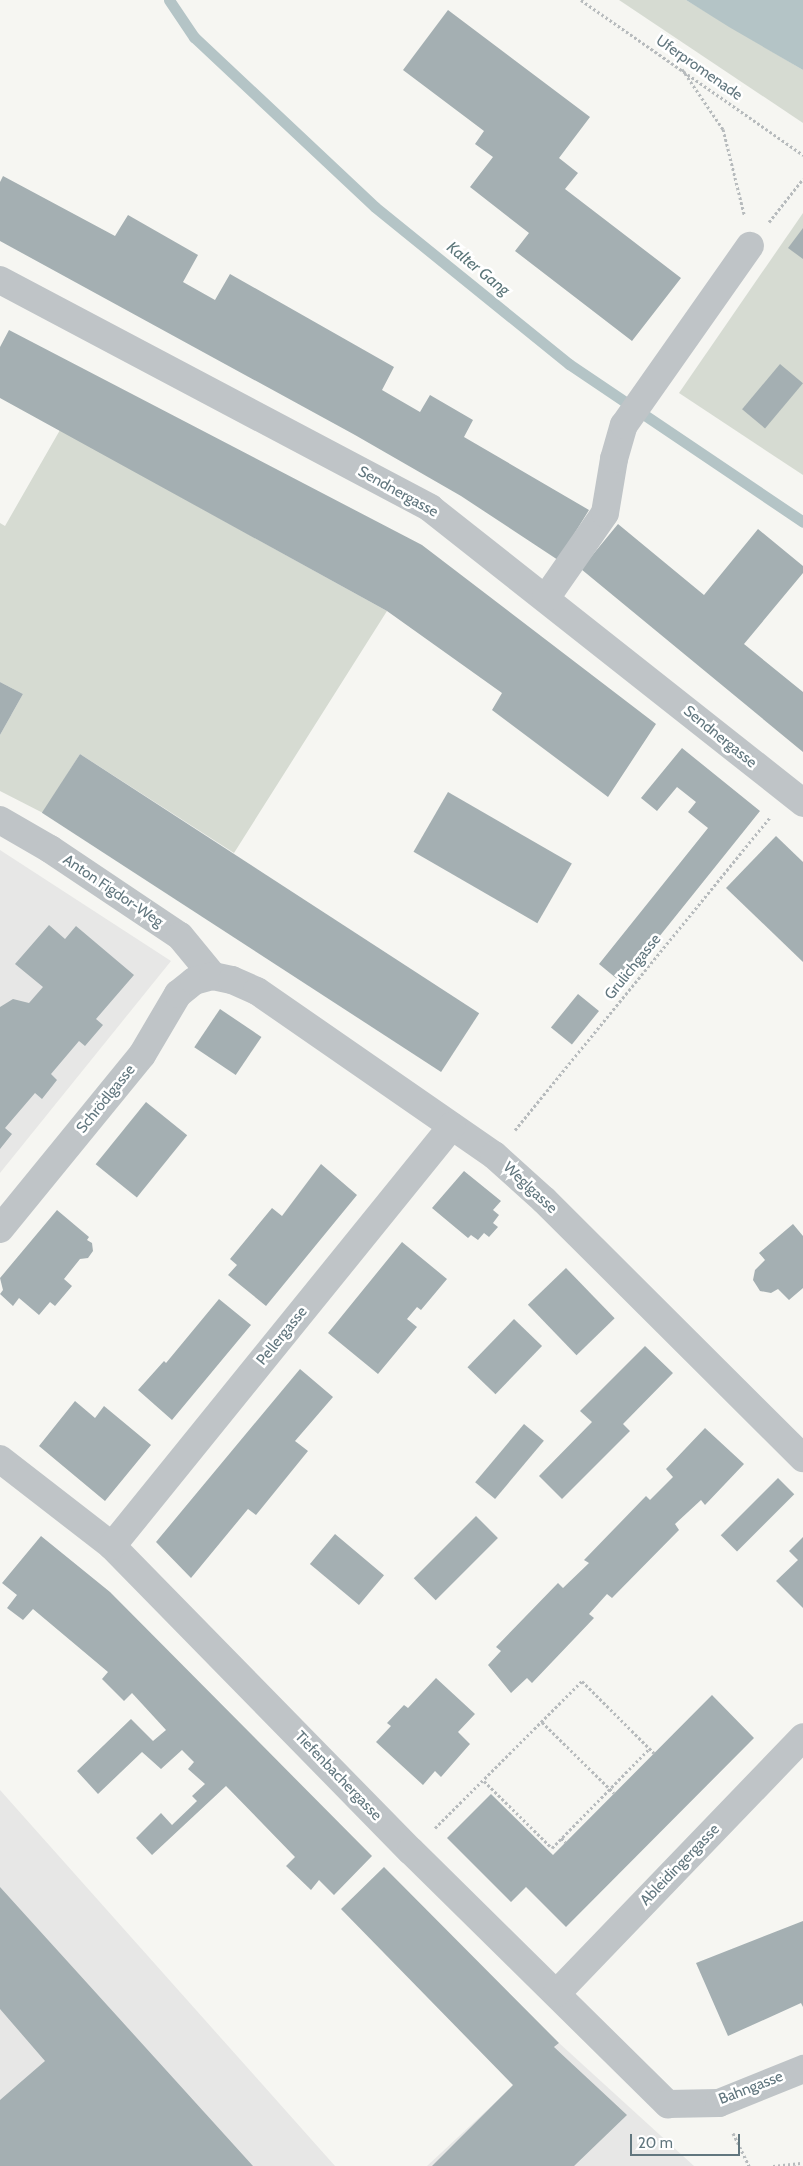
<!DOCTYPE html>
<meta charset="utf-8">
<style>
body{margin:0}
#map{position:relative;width:803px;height:2166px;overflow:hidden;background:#f6f6f2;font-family:Cabin,sans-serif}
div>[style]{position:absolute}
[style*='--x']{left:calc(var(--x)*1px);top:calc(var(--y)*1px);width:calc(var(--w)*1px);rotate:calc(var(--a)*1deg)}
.built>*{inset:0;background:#e7e7e6}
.green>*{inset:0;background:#d6dbd2}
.water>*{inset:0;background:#b4c4c6}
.stream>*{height:11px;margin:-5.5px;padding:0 5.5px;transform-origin:5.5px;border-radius:5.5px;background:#b4c4c6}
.building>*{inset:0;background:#a4afb2;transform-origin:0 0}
.path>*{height:3px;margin-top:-1.5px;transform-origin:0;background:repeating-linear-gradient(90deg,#b7bbbd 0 2.5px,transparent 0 5px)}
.minor>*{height:28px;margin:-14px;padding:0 14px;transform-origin:14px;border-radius:14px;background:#bfc4c7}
span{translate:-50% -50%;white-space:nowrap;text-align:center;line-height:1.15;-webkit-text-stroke:5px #fff;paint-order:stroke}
.street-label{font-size:15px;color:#61767e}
.water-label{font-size:16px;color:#5b7679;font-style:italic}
.scale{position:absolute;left:630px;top:2134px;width:110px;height:22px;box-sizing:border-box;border:2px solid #61767e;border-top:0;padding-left:6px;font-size:15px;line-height:18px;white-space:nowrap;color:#61767e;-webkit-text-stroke:4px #fff;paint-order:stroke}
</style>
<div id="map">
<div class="built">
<div style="clip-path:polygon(0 850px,171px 961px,0 1173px)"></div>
<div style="clip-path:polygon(0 1790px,335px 2166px,0 2166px)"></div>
<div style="clip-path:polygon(559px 2043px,694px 2166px,427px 2166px)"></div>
</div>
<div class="green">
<div style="clip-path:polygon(619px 0,686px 0,803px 70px,803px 123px)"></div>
<div style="clip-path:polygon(803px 213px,803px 475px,679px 393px)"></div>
<div style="clip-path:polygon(60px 430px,387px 611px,234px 853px,80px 754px,43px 813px,0 791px,0 735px,23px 694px,0 682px,0 523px,5px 526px)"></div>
</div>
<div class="water">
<div style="clip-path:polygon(686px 0,803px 0,803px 70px,729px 27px)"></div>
</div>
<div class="stream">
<div style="--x:169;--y:0;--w:45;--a:56"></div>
<div style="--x:194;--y:37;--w:248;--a:43.2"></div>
<div style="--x:375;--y:207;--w:250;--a:39"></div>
<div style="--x:569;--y:364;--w:282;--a:34"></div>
</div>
<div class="building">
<div style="clip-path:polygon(448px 10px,590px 117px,559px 158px,578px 173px,565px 189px,681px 278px,632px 341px,515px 251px,529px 233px,470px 187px,493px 157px,475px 144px,484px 131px,403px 70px)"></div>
<div style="clip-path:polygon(3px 176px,115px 236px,128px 215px,198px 255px,183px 282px,215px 300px,230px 274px,394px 367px,382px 390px,420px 412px,430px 395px,473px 420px,464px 437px,589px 510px,558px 560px,461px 496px,355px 435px,0 241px,0 182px)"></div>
<div style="clip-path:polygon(803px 228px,803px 259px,788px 248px)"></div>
<div style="clip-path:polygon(9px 330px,422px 545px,656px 724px,608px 797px,492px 710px,502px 693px,387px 611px,0 398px,0 347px)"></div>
<div style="left:780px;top:364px;width:30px;height:59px;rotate:40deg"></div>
<div style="clip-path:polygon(618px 524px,704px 595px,758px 529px,803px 566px,803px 573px,744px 644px,803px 692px,803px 752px,581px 569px)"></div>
<div style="clip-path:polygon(0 682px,23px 694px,0 735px)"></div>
<div style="clip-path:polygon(682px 748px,760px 811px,622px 983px,599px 964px,708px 828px,688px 812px,696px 802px,677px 787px,657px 811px,641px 798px)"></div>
<div style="left:80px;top:754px;width:476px;height:70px;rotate:33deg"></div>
<div style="left:448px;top:792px;width:143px;height:69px;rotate:30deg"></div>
<div style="clip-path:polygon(776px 836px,803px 862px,803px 962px,726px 888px)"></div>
<div style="clip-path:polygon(49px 925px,65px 939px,76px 926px,134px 975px,96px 1019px,103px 1025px,85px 1046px,79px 1041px,51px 1074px,57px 1080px,42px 1099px,35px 1093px,5px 1128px,12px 1134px,0 1149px,0 1007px,13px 999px,29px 1003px,43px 987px,15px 964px)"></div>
<div style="left:578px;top:994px;width:27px;height:43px;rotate:39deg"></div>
<div style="left:220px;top:1009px;width:50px;height:46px;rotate:34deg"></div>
<div style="left:146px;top:1102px;width:53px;height:80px;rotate:39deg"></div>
<div style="clip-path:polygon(321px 1164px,357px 1195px,266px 1306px,228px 1275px,237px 1265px,230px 1259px,272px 1208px,282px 1216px)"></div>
<div style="clip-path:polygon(464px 1171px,501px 1201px,493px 1210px,499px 1215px,493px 1223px,498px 1227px,489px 1237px,484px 1233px,478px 1240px,471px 1235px,468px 1238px,432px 1208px)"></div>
<div style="clip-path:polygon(57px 1210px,89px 1237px,87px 1240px,92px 1243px,93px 1251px,88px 1258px,80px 1259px,64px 1279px,72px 1286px,55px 1306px,50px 1302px,39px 1315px,19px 1298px,13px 1306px,0 1294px,3px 1290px,0 1278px)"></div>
<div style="clip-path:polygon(793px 1224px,803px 1236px,803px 1288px,789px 1300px,778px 1289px,771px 1293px,760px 1291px,753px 1280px,755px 1270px,765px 1260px,759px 1253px)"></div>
<div style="clip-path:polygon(402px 1242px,447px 1279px,421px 1310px,417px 1307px,407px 1319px,417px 1327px,378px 1374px,328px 1333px)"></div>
<div style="left:566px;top:1268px;width:70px;height:53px;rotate:46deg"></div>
<div style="clip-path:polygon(219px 1299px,251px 1325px,172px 1420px,138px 1390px,164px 1361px,166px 1363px)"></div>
<div style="left:514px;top:1319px;width:39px;height:67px;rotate:44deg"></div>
<div style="clip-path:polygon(645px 1346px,673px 1373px,623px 1424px,630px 1431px,562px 1499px,539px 1476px,592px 1422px,580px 1411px)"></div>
<div style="clip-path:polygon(300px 1369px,333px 1397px,295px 1441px,308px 1451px,256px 1515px,248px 1509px,191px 1578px,156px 1542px)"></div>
<div style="clip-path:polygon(75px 1401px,95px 1418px,104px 1406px,151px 1445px,105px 1501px,39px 1446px)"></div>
<div style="left:524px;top:1424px;width:26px;height:76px;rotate:40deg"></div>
<div style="clip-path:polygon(705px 1428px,744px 1464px,705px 1505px,701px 1500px,675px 1524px,679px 1530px,612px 1598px,607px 1594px,589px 1614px,594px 1618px,532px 1683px,527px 1678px,511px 1693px,488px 1665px,501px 1651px,496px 1647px,558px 1583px,563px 1588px,589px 1563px,584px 1560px,646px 1496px,650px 1500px,673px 1477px,666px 1469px)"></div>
<div style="left:778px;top:1478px;width:23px;height:81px;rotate:45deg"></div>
<div style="left:476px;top:1516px;width:31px;height:88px;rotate:45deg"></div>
<div style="left:335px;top:1534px;width:64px;height:39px;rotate:40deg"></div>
<div style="clip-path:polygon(41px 1536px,110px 1592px,372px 1856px,334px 1895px,319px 1880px,311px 1890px,286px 1866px,295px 1857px,226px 1786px,152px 1855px,136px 1838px,161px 1813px,172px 1825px,197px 1801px,192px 1796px,205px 1784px,188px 1769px,194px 1762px,182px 1750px,161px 1769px,142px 1752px,98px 1794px,77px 1771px,131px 1719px,153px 1741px,166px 1730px,132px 1693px,124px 1701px,102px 1679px,108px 1672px,33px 1609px,23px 1620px,7px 1608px,17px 1595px,2px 1583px)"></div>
<div style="clip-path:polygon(803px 1537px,803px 1608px,776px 1581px,798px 1560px,789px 1551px)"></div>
<div style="clip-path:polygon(436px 1678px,475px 1714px,458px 1732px,470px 1744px,441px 1777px,435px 1771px,423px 1785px,376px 1742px,391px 1726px,387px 1723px,404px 1705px,408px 1708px)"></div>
<div style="clip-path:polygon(712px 1695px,754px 1738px,566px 1927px,526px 1887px,511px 1902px,447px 1838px,491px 1794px,553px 1855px)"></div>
<div style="clip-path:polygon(384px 1867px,559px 2043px,554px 2047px,627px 2115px,574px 2166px,432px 2166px,513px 2085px,341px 1909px)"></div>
<div style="clip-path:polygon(0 1887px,253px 2166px,0 2166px,0 2100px,45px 2061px,0 2009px)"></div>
<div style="clip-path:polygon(803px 1921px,803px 2007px,801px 2003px,728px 2036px,696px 1963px)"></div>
</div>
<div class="path">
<div style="--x:581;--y:0;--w:271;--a:34.9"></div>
<div style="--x:682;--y:69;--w:73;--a:55.7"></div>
<div style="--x:723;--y:129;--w:88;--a:76.1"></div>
<div style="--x:769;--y:222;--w:55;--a:-51.7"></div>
<div style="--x:515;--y:1130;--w:404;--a:-50.8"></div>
<div style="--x:542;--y:1722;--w:101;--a:44.6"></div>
<div style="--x:484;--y:1781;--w:95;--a:44.6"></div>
<div style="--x:552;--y:1848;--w:140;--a:-45.6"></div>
<div style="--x:435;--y:1828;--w:208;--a:-45"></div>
<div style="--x:582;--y:1681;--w:102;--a:45"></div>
<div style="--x:561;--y:1838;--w:6;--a:45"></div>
<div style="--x:733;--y:2133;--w:37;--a:64"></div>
<div style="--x:773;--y:2166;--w:30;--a:-6"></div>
</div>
<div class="minor">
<div style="--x:0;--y:280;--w:487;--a:27.9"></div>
<div style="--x:430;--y:508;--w:476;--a:38.3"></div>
<div style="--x:546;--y:598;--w:103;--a:-55.2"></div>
<div style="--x:605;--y:513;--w:55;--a:-80.5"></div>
<div style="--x:614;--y:459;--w:35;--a:-74"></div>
<div style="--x:624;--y:425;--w:219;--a:-54.9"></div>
<div style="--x:0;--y:820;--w:58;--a:30.1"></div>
<div style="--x:50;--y:849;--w:156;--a:33.8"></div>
<div style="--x:180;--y:936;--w:52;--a:50.5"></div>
<div style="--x:0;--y:1229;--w:225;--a:-50.8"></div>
<div style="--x:142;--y:1055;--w:71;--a:-59.5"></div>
<div style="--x:178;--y:994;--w:21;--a:-39"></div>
<div style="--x:194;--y:981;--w:20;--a:-15"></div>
<div style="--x:213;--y:976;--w:19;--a:12"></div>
<div style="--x:232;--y:980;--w:27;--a:24"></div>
<div style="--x:257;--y:991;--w:288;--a:34.7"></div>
<div style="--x:494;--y:1155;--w:67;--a:42"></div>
<div style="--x:544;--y:1200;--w:366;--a:44.9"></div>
<div style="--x:0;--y:1459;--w:142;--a:37.8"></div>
<div style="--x:112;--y:1546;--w:427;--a:45.6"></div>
<div style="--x:411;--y:1851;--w:361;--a:44.6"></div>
<div style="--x:668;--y:2104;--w:51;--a:-1.1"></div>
<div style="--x:719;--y:2103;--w:91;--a:-22"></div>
<div style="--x:112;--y:1546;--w:540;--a:-51.01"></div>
<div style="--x:557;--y:1993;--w:355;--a:-46.1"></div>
</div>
<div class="street-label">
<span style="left:699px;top:68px;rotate:35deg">Uferpromenade</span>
<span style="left:398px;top:492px;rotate:29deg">Sendnergasse</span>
<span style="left:720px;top:737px;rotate:39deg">Sendnergasse</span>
<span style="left:113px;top:891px;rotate:34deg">Anton Figdor-Weg</span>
<span style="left:633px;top:967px;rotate:-51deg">Grulichgasse</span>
<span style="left:106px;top:1099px;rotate:-51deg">Schrödlgasse</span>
<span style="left:530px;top:1188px;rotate:43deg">Weglgasse</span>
<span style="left:282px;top:1336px;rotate:-51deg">Pellergasse</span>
<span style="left:338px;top:1776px;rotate:46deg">Tiefenbachergasse</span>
<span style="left:680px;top:1865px;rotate:-46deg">Ableidingergasse</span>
<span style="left:751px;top:2088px;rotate:-21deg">Bahngasse</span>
</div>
<div class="water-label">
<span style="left:478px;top:269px;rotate:39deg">Kalter Gang</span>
</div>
<div class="scale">20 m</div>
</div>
